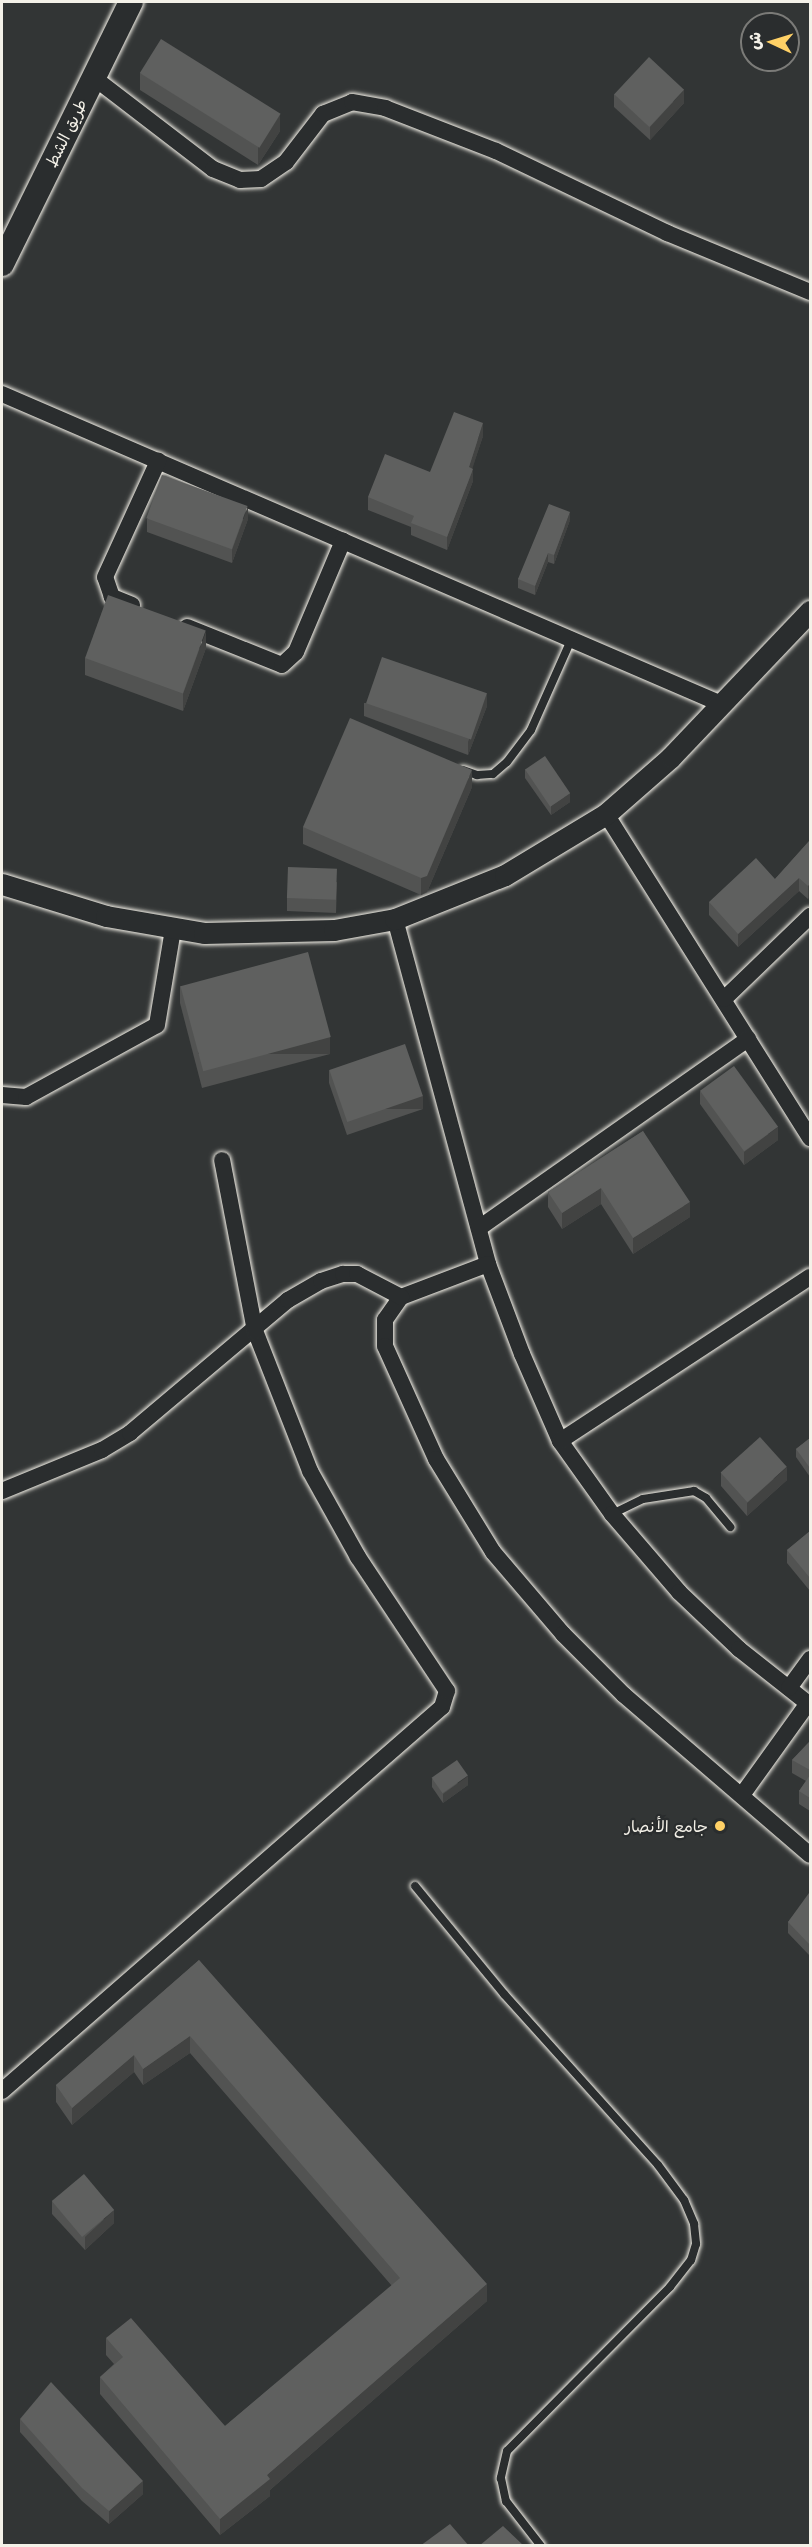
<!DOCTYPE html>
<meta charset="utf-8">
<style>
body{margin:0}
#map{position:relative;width:812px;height:2547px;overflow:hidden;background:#323535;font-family:Mali,"Playpen Sans Arabic",sans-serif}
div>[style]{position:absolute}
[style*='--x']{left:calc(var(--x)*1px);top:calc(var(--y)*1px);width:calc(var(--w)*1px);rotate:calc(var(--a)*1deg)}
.roads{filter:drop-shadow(0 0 2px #f4f1e8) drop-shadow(0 0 2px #f4f1e8)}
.service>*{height:8px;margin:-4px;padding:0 4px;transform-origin:4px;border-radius:4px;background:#2a2d2e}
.minor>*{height:16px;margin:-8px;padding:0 8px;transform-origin:8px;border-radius:8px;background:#2a2d2e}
.tertiary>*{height:21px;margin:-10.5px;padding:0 10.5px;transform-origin:10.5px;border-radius:10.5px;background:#2a2d2e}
.secondary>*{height:24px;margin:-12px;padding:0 12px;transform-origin:12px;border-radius:12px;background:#2a2d2e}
.wall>*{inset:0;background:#525352}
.shaded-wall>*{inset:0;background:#424342;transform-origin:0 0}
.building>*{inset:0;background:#5f605f;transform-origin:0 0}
.dots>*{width:16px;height:16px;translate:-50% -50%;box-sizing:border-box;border:3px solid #2a2d2e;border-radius:50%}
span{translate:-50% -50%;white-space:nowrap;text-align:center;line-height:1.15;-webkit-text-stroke:4.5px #2a2d2e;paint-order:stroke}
.street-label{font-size:16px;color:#f4f1e8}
.poi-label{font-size:16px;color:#f4f1e8}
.right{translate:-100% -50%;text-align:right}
.frame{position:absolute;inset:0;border:3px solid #f4f1e8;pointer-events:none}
.north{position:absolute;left:740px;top:12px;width:60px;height:60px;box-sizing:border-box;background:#2a2d2e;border:2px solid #7b7b78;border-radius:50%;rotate:274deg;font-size:16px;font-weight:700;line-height:24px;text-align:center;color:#f4f1e8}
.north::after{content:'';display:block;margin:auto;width:21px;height:27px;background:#ffd166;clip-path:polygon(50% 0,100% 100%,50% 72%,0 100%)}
</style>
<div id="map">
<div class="roads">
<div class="service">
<div style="--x:463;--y:770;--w:15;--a:20"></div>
<div style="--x:477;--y:775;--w:16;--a:-4"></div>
<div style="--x:493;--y:774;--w:18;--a:-41"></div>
<div style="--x:507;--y:762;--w:40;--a:-53"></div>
<div style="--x:531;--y:730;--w:98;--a:-66"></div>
<div style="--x:612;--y:1514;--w:34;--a:-26"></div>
<div style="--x:643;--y:1499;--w:52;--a:-8.9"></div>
<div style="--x:694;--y:1491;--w:14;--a:30"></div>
<div style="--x:706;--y:1498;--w:38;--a:50"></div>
<div style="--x:415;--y:1886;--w:140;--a:50.5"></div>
<div style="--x:504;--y:1994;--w:230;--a:48"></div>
<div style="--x:658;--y:2165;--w:44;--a:53.4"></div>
<div style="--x:684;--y:2200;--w:26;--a:67"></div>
<div style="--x:694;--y:2224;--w:20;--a:84"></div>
<div style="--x:696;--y:2244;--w:17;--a:107"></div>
<div style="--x:691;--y:2260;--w:34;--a:128"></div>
<div style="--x:670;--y:2287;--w:231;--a:134.8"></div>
<div style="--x:507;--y:2451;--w:28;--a:103"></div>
<div style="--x:501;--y:2478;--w:24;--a:78"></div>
<div style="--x:506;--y:2501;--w:57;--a:52.1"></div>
</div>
<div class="minor">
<div style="--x:93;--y:77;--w:151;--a:37.5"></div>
<div style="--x:213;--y:169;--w:29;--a:22"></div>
<div style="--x:240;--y:180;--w:21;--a:-3"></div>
<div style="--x:261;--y:179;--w:30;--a:-34"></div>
<div style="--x:286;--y:162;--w:61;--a:-52.4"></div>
<div style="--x:323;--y:114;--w:31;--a:-22"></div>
<div style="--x:352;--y:102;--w:34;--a:10"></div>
<div style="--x:385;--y:108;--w:119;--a:21.2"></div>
<div style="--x:496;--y:151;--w:190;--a:25.6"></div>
<div style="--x:667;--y:233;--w:155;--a:22.4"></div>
<div style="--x:2;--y:394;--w:783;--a:23.32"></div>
<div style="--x:132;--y:605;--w:22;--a:-158"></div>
<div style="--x:112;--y:597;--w:21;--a:-109"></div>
<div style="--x:105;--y:577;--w:128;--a:-65.4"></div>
<div style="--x:187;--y:627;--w:102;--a:21.8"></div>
<div style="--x:282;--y:665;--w:19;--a:-43"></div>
<div style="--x:296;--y:652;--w:121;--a:-67.1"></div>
<div style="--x:606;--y:814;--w:383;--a:57.8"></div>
<div style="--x:395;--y:919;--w:357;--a:74.9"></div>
<div style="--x:488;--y:1264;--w:96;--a:69.3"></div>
<div style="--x:522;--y:1354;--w:95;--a:66.4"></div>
<div style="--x:560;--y:1441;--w:90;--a:54.5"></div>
<div style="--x:612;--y:1514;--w:103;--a:49.3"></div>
<div style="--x:679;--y:1592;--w:83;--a:43.5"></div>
<div style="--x:739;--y:1649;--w:90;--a:38.3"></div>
<div style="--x:724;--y:999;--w:120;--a:-44"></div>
<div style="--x:2;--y:1095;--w:24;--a:5"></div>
<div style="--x:26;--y:1097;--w:149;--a:-28.8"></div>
<div style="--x:157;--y:1025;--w:97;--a:-80.5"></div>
<div style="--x:479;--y:1228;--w:329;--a:-35.1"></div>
<div style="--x:488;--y:1264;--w:93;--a:159.2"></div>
<div style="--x:401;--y:1297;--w:28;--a:125"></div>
<div style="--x:385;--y:1320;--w:26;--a:90"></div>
<div style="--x:385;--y:1346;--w:124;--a:65.7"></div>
<div style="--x:436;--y:1459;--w:109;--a:58.5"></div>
<div style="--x:493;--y:1552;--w:108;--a:49.5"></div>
<div style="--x:563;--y:1634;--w:86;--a:45"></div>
<div style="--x:624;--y:1695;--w:245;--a:40.7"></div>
<div style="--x:560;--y:1441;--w:299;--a:-33.3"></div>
<div style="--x:2;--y:1491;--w:108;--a:-22.3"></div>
<div style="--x:102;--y:1450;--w:33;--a:-31"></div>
<div style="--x:130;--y:1433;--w:207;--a:-40.1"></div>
<div style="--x:288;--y:1300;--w:38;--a:-30"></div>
<div style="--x:321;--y:1281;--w:23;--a:-18"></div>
<div style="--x:343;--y:1274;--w:14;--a:0"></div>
<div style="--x:357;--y:1274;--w:50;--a:27.6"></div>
<div style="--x:789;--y:1688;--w:36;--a:-54"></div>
<div style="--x:742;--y:1795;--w:113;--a:-54.3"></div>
<div style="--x:2;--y:2091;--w:584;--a:-41.11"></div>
<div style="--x:442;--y:1707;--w:17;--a:-73"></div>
<div style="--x:447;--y:1691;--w:161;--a:-123.6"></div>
<div style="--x:358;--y:1557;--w:98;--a:-119.2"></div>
<div style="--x:310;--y:1471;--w:150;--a:-111.4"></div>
<div style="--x:255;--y:1331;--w:174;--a:-100.9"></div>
</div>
<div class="tertiary">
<div style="--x:2;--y:884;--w:109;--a:17.1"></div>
<div style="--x:106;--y:916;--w:99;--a:9.8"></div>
<div style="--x:204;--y:933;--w:130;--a:-1.3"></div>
<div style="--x:334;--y:930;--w:62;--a:-10.2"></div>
<div style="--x:395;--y:919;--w:118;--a:-21.8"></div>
<div style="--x:505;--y:875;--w:118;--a:-31.1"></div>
<div style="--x:606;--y:814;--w:86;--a:-41.2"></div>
<div style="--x:671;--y:757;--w:202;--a:-46.4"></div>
</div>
<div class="secondary">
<div style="--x:2;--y:264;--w:292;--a:-63.8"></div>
</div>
</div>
<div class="wall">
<div style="clip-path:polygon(140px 73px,280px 131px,258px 165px,140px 90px)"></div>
<div style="clip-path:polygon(614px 94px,684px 103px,650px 140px,614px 107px)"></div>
<div style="clip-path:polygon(483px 436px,472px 468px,473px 481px,447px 550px,411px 535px,411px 527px,368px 510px,368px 497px,430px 472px)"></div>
<div style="clip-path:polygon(147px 519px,248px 519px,232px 563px,147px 532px)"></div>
<div style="clip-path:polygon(570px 520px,554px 564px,548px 562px,535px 595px,518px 588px,518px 579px)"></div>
<div style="clip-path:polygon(206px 648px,183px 711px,85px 675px,85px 658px)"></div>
<div style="clip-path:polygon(364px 703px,487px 706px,468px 755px,364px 716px)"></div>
<div style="clip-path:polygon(525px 769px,570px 802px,551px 815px,525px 778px)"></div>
<div style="clip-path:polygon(472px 787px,427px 892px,421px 895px,303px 844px,303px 827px)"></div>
<div style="clip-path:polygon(810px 840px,808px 899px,799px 891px,738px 947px,709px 915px,709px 902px,775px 879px)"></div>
<div style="clip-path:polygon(337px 882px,336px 913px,287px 911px,287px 898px)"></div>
<div style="clip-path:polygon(180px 986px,330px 1054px,202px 1088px,180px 1003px)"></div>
<div style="clip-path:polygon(329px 1070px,423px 1109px,347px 1135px,329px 1083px)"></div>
<div style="clip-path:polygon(700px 1091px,778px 1140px,744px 1165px,700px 1104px)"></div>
<div style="clip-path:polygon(643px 1131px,690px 1217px,633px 1254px,601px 1204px,562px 1229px,548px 1207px,548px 1192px)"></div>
<div style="clip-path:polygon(810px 1438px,810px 1477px,796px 1457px,796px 1449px)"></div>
<div style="clip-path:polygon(721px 1473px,787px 1480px,747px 1516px,721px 1486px)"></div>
<div style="clip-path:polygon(810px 1531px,810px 1591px,787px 1563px,787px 1550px)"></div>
<div style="clip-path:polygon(810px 1741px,810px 1811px,799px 1804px,799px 1791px,806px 1781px,792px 1773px,792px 1760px)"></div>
<div style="clip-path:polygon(432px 1779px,468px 1785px,443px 1803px,432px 1787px)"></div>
<div style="clip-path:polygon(810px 1894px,810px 1956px,788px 1933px,788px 1922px)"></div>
<div style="clip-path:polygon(199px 1960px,487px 2301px,270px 2490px,270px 2496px,220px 2535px,100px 2394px,100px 2377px,114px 2364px,106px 2355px,106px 2338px,225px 2426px,392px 2286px,190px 2053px,143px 2085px,134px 2072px,72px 2125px,56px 2102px,56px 2085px)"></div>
<div style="clip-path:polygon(52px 2201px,114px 2223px,85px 2250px,52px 2214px)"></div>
<div style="clip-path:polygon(20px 2419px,143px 2494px,109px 2524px,82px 2501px,20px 2432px)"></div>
</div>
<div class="shaded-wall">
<div style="clip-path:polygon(684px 90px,684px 103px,650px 140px,650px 127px)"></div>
<div style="clip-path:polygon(280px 114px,280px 131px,258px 165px,258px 148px)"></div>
<div style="clip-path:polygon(483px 423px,483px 436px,469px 479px,469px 467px)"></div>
<div style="clip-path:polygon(473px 469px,473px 481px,447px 550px,447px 537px)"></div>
<div style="clip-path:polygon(248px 506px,248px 519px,232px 563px,232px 550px)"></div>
<div style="clip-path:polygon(570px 512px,570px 520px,554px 564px,554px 555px)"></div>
<div style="clip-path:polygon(548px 553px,548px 562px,535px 595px,535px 586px)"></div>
<div style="clip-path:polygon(206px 631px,206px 648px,183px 711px,183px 694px)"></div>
<div style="clip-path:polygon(487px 693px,487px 706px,468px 755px,468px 742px)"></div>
<div style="clip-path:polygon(472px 770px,472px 787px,427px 892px,421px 895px,421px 878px)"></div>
<div style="clip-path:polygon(570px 793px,570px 802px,551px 815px,551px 806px)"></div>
<div style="clip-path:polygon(799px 878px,799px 891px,738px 947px,738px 934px)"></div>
<div style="clip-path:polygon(810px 884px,810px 897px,808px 899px,808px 886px)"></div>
<div style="left:330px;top:1037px;width:17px;height:132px;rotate:90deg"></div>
<div style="left:423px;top:1096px;width:13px;height:80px;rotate:90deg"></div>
<div style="clip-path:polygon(778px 1127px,778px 1140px,744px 1165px,744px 1152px)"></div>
<div style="clip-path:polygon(601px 1188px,601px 1204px,562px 1229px,562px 1213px)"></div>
<div style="clip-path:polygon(690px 1202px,690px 1217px,633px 1254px,633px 1238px)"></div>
<div style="clip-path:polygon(787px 1467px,787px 1480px,747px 1516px,747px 1503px)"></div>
<div style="clip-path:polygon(468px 1776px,468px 1785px,443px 1803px,443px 1794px)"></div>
<div style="clip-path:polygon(190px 2036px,190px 2053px,143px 2085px,143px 2069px)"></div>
<div style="clip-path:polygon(134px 2055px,134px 2072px,72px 2125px,72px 2108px)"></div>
<div style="clip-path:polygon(114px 2210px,114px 2223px,85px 2250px,85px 2237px)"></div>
<div style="clip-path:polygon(487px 2284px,487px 2301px,270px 2490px,270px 2496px,220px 2535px,220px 2519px,267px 2475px)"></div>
<div style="clip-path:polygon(143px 2481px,143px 2494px,109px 2524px,109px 2511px)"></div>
</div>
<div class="building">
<div style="left:161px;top:39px;width:141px;height:40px;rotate:32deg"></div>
<div style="left:649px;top:57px;width:48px;height:51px;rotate:43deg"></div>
<div style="clip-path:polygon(454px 412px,483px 423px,469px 467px,473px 469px,447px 537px,411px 523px,414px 516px,368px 497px,385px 454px,430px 472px)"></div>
<div style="left:162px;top:475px;width:91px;height:46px;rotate:20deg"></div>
<div style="clip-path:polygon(549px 504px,570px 512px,554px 555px,548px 553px,535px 586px,518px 579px)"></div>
<div style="left:108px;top:595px;width:104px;height:67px;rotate:20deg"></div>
<div style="left:382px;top:657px;width:111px;height:49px;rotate:19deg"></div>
<div style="clip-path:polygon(350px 718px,472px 770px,427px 876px,421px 878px,303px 827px)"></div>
<div style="left:545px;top:756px;width:45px;height:24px;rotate:56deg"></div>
<div style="clip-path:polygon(810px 840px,810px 884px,808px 886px,799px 878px,738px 934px,709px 902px,756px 858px,775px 879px)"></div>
<div style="left:288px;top:867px;width:49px;height:31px;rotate:2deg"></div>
<div style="left:308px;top:952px;width:88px;height:132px;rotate:75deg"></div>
<div style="left:405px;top:1044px;width:55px;height:80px;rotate:71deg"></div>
<div style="left:734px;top:1066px;width:75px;height:42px;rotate:54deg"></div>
<div style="clip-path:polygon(643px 1131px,690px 1202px,633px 1238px,601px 1188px,562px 1213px,548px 1192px)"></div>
<div style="left:760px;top:1437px;width:40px;height:53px;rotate:48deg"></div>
<div style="clip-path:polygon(810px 1438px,810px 1468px,796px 1449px)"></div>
<div style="clip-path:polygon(810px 1531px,810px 1578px,787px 1550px)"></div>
<div style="clip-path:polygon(810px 1741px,810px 1770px,792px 1760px)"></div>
<div style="left:457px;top:1760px;width:19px;height:31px;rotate:55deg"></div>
<div style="clip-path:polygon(810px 1775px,810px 1798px,799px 1791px)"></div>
<div style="clip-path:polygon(809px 1893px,810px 1894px,810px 1945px,788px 1922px)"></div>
<div style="clip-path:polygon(199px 1960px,487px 2284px,267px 2475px,270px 2479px,220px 2519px,100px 2377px,123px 2357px,106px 2338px,131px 2318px,225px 2426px,400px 2278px,190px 2036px,143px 2069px,134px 2055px,72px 2108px,56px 2085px)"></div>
<div style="left:84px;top:2174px;width:47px;height:42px;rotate:50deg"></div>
<div style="clip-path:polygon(51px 2382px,143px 2481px,109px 2511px,82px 2488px,20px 2419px)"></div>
<div style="clip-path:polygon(450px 2524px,469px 2546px,420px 2546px)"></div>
<div style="clip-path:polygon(503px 2526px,524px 2546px,479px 2546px)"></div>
</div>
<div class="dots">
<div style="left:720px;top:1826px;background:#ffd166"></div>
</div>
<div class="street-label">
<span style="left:66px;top:133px;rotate:-64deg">طريق الشط</span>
</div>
<div class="poi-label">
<span class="right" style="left:708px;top:1826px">جامع الأنصار</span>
</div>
<div class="frame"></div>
<div class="north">ش</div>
</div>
